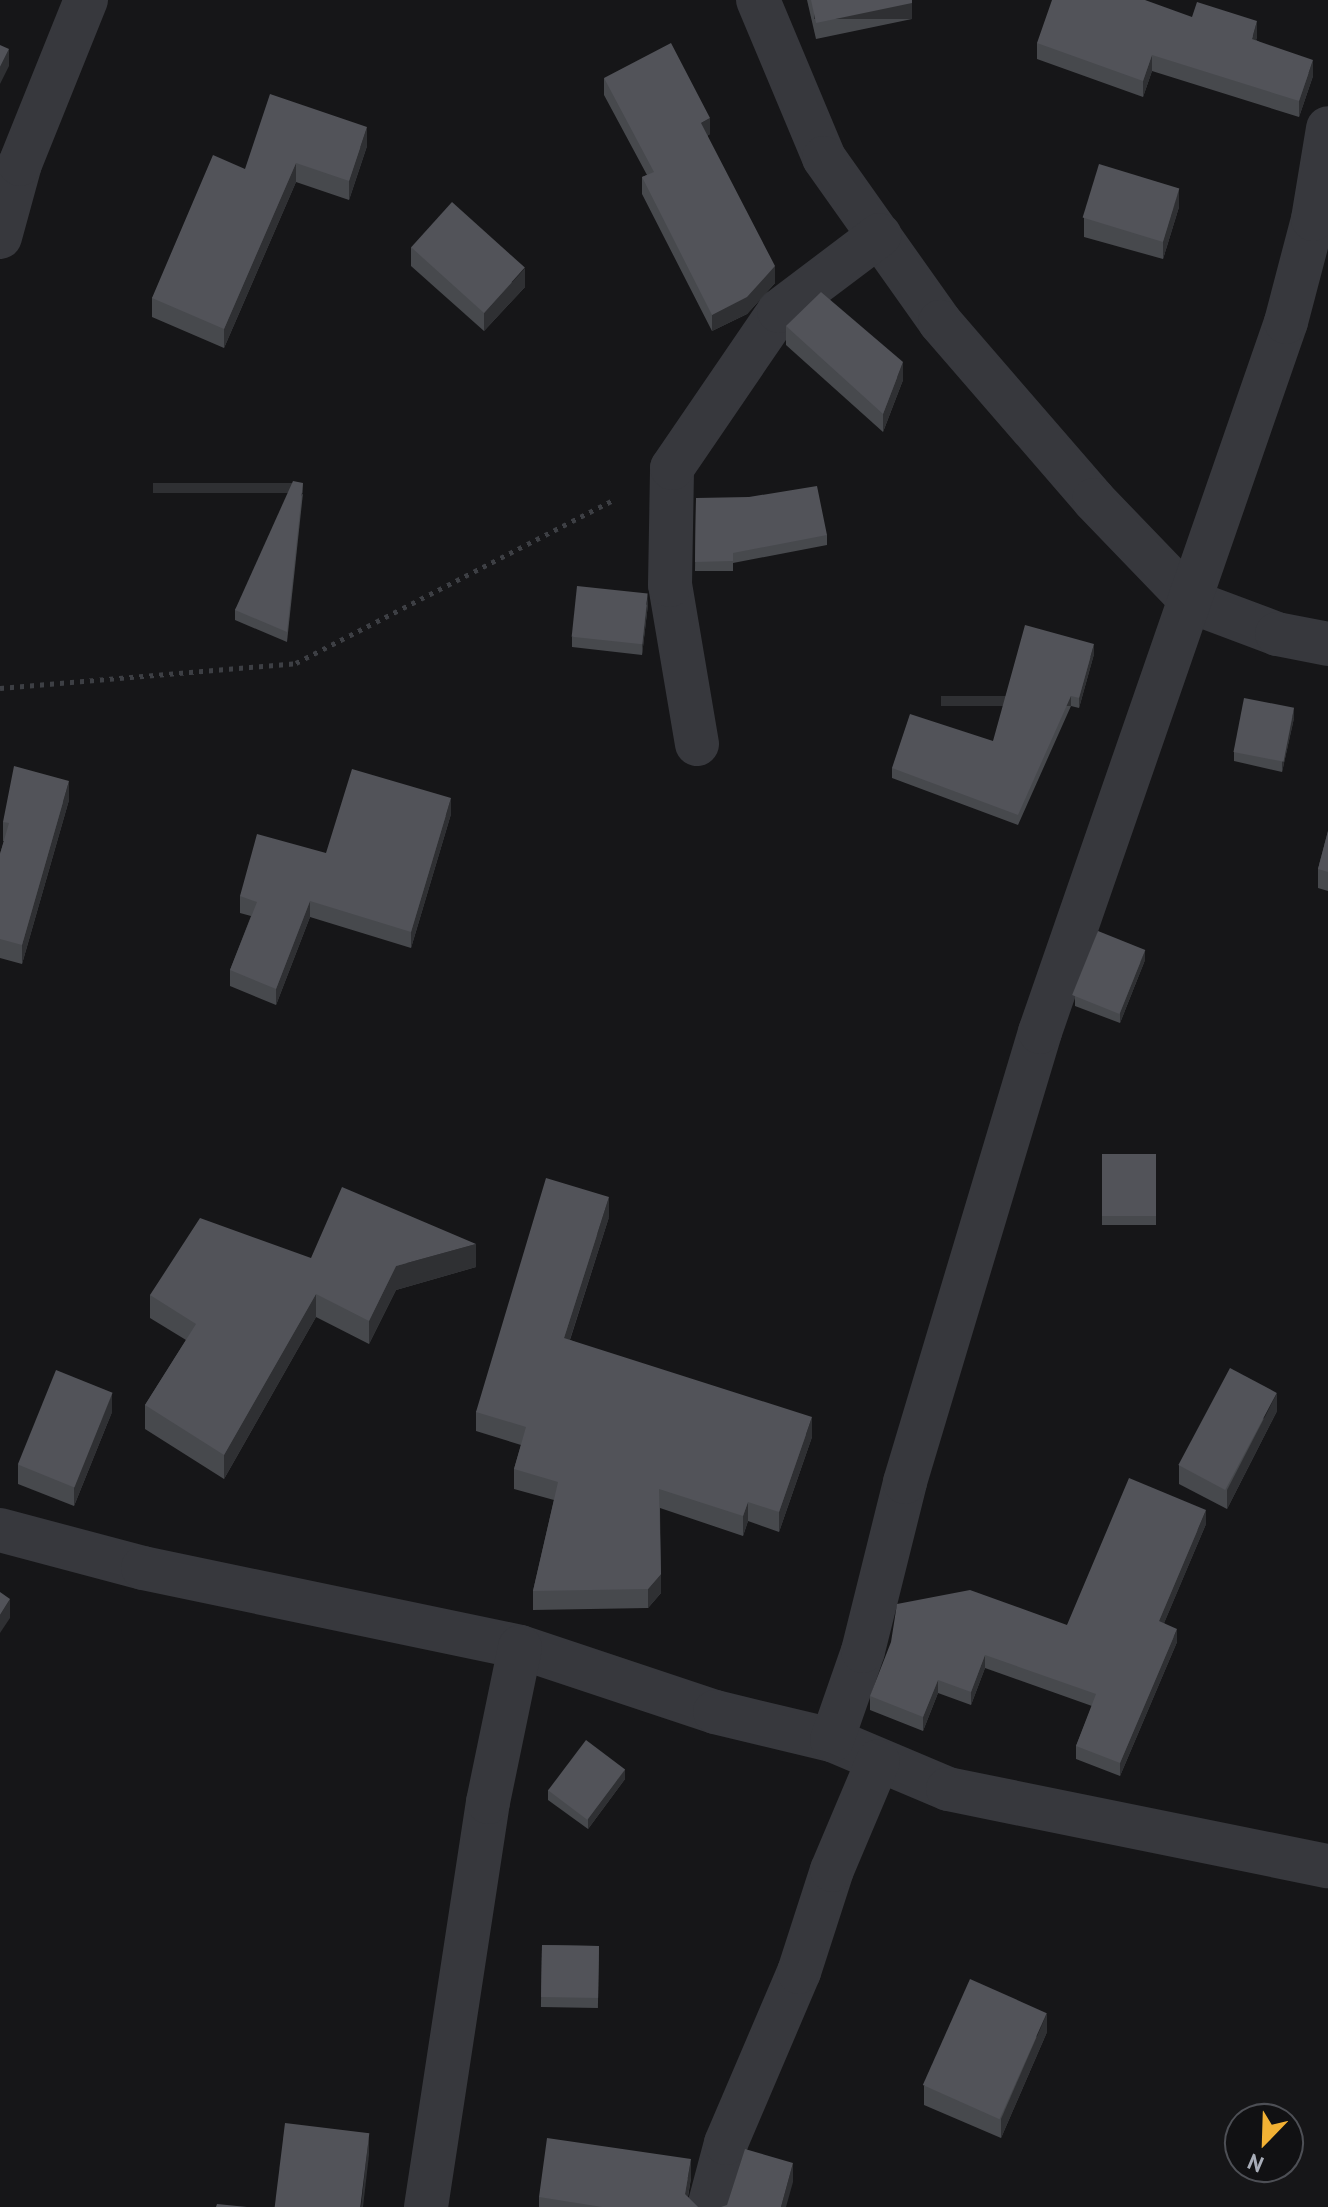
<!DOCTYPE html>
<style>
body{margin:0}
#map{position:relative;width:1328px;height:2207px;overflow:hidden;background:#161618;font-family:"PT Sans",sans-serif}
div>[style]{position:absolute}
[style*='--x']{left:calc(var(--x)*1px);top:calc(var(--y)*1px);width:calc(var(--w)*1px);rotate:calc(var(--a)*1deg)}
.path>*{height:5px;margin-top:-2.5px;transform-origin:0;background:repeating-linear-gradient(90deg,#3d3f44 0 4px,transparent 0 10px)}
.minor>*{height:44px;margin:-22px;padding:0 22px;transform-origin:22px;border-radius:22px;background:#37383d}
.wall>*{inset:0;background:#47494d;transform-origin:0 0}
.shaded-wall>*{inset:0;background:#2f3033;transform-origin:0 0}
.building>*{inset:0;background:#525359;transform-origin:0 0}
span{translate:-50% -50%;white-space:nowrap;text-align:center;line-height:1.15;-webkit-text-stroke:6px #111113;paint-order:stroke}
.north{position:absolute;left:1224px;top:2103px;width:80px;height:80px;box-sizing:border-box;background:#111113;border:2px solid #4d4f55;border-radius:50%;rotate:203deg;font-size:22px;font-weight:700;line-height:32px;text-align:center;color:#a8adb8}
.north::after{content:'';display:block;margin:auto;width:28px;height:36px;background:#f2b134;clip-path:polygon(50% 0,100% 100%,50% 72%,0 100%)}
</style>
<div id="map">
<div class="path">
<div style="--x:0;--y:688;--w:297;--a:-4.8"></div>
<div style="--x:296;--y:663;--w:359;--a:-27.2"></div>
</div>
<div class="minor">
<div style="--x:758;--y:0;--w:171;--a:67.3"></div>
<div style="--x:824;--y:158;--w:201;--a:54.7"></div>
<div style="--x:940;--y:322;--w:235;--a:49.1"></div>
<div style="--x:1094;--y:500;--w:141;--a:46.1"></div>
<div style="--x:1192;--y:602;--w:91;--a:20.6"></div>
<div style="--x:1277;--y:634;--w:52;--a:11.1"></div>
<div style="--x:0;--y:237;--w:76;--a:-74.7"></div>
<div style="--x:20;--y:164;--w:177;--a:-68.1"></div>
<div style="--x:697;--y:744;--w:161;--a:-99.6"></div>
<div style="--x:670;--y:585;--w:117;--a:-89"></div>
<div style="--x:672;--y:468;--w:190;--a:-55.7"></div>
<div style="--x:779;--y:311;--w:126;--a:-37"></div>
<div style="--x:0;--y:1530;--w:148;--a:14.9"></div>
<div style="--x:143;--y:1568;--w:385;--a:11.8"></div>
<div style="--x:520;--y:1647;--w:206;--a:18.4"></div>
<div style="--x:715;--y:1712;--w:120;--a:13.5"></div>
<div style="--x:832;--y:1740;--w:126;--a:22.9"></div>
<div style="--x:948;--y:1789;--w:388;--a:11.5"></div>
<div style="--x:832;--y:1740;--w:94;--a:-70.8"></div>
<div style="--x:863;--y:1651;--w:174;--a:-76"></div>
<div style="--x:905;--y:1482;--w:470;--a:-73.3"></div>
<div style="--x:1040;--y:1032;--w:751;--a:-70.89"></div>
<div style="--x:1286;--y:322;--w:106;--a:-75.3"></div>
<div style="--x:1313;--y:219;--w:92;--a:-80.6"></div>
<div style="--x:426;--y:2207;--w:410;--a:-81.3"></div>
<div style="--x:488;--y:1802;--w:158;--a:-78.3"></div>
<div style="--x:709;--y:2207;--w:66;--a:-75.1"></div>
<div style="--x:726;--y:2143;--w:186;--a:-66.9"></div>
<div style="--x:799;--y:1972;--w:107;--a:-72.1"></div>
<div style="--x:832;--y:1870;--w:118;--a:-67.1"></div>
</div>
<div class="wall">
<div style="clip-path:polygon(807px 0,912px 0,912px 19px,816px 39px)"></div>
<div style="clip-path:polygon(1192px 17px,1257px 37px,1256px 40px,1313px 76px,1299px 117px,1152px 71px,1143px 97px,1037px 59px,1037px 43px)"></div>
<div style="clip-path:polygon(604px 78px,710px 134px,707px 136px,775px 283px,747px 314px,712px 331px,642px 194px,642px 177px,647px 175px,604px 95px)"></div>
<div style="clip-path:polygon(367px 146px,349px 200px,296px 182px,224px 348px,152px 317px,152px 298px,245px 169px)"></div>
<div style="clip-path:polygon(1179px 207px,1163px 259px,1084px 237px,1084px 218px)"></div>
<div style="clip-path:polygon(411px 247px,525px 287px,484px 331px,411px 266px)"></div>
<div style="clip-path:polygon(786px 326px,903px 380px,883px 432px,786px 345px)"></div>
<div style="clip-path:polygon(303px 493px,287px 642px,235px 620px,235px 610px)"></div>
<div style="clip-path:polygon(696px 498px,827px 535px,827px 545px,733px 563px,733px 571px,695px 571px)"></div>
<div style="clip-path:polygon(648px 604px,642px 655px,572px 647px,572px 637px)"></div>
<div style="clip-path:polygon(1094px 654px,1079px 708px,1071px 706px,1018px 825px,892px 778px,892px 768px,993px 741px)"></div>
<div style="clip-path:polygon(1294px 718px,1282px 772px,1234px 761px,1234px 752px)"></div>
<div style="clip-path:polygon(69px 800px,22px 964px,0 958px,0 854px,4px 841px,3px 841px,3px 822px)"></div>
<div style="clip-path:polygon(451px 814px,411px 948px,310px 917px,276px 1005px,230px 986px,230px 970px,251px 916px,240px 913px,240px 896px,326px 853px)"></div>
<div style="clip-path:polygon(1328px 831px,1328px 891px,1318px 888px,1318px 869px)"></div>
<div style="clip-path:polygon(1145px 960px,1120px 1023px,1075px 1006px,1075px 996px)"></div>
<div style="left:1102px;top:1154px;width:54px;height:71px"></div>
<div style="clip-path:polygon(609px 1217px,570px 1340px,812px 1437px,779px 1532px,748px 1521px,743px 1536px,660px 1508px,661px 1593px,648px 1608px,533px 1610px,533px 1591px,554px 1500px,514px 1489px,514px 1469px,521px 1445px,476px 1431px,476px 1412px)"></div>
<div style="clip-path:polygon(311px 1258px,476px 1267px,396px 1290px,369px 1344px,316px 1317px,224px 1479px,145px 1429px,145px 1405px,186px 1340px,150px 1318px,150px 1295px)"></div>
<div style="clip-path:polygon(1277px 1411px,1227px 1509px,1179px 1484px,1179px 1465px)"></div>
<div style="clip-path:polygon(112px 1412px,74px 1506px,18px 1484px,18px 1465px)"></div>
<div style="clip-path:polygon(1206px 1524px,1164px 1623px,1177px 1642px,1120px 1776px,1076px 1759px,1076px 1746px,1092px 1706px,985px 1668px,971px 1705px,938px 1693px,923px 1731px,870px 1710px,870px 1696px,1067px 1625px)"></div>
<div style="clip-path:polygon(625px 1779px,588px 1829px,548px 1800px,548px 1790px)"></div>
<div style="left:542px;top:1945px;width:57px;height:62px;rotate:1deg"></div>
<div style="clip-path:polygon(1047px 2032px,1001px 2138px,924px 2105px,924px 2086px)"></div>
<div style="clip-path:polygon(691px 2178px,688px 2197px,698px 2207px,539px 2207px,539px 2197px)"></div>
</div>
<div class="shaded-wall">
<div style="left:912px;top:3px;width:16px;height:98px;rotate:90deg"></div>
<div style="clip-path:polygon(1257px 21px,1257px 37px,1252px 54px,1252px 39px)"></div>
<div style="clip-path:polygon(9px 49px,9px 66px,0 84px,0 67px)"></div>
<div style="clip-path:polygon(1152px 55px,1152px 71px,1143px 97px,1143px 81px)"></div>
<div style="clip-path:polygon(1313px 60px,1313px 76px,1299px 117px,1299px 101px)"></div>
<div style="clip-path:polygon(710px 118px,710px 134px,701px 139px,701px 123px)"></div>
<div style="clip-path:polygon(367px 127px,367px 146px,349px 200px,349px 181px)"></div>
<div style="clip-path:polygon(296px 163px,296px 182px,224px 348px,224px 329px)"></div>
<div style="clip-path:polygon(1179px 188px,1179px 207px,1163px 259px,1163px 241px)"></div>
<div style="clip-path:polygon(775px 266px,775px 283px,747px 314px,712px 331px,712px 315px)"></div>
<div style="clip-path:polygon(525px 268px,525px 287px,484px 331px,484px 313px)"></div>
<div style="clip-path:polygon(903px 362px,903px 380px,883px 432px,883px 414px)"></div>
<div style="left:303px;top:483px;width:10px;height:150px;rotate:90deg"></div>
<div style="clip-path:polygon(648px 594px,648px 604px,642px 655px,642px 645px)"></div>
<div style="clip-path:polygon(1094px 644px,1094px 654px,1079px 708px,1079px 698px)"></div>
<div style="left:1071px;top:696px;width:10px;height:130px;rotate:90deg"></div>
<div style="clip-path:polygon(1294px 708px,1294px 718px,1282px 772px,1282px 762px)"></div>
<div style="clip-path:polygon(69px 781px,69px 800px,22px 964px,22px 945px)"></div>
<div style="clip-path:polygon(451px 798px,451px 814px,411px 948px,411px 932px)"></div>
<div style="clip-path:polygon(310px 901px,310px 917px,276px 1005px,276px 989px)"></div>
<div style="clip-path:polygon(1145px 950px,1145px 960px,1120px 1023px,1120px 1013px)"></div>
<div style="clip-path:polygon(609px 1197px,609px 1217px,564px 1358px,564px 1338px)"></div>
<div style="clip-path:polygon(476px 1244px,476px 1267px,396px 1290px,369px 1344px,369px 1321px,396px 1266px)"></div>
<div style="clip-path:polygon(316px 1294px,316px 1317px,224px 1479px,224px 1455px)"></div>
<div style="clip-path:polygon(112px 1393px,112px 1412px,74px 1506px,74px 1487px)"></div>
<div style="clip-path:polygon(1277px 1393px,1277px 1411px,1227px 1509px,1227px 1490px)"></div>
<div style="clip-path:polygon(812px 1417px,812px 1437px,779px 1532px,779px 1512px)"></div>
<div style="clip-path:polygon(748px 1502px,748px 1521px,743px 1536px,743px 1516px)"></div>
<div style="clip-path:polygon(1206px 1510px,1206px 1524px,1159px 1635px,1159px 1621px)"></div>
<div style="clip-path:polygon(661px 1574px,661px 1593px,648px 1608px,648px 1589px)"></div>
<div style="clip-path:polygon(10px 1599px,10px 1618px,0 1633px,0 1615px)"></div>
<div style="clip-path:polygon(1177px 1629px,1177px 1642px,1120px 1776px,1120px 1763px)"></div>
<div style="clip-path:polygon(985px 1655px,985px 1668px,971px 1705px,971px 1692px)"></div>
<div style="clip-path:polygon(938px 1680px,938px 1693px,923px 1731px,923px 1717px)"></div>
<div style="clip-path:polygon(625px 1769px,625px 1779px,588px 1829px,588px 1819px)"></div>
<div style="clip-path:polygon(1047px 2013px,1047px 2032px,1001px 2138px,1001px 2119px)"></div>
<div style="clip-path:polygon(369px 2134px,369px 2155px,363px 2207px,361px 2207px)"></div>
<div style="clip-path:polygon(691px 2159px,691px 2178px,686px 2207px,685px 2194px)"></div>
<div style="clip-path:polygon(793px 2163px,793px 2182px,786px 2207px,781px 2207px)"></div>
</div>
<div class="building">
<div style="clip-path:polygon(811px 0,912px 0,912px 3px,816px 23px)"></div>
<div style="clip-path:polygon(1052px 0,1145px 0,1192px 17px,1197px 2px,1257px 21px,1252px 39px,1313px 60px,1299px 101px,1152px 55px,1143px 81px,1037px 43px)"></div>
<div style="clip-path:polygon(671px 43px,710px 118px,701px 123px,775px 266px,747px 297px,712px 315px,642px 177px,654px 172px,604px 78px)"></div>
<div style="clip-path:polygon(0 45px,9px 49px,0 67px)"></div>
<div style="clip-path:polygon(270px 94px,367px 127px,349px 181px,296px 163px,224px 329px,152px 298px,213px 155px,245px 169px)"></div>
<div style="left:1099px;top:164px;width:84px;height:56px;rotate:17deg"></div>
<div style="left:452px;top:202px;width:98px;height:61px;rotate:42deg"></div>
<div style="clip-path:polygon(821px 292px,903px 362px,883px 414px,786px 326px)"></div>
<div style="clip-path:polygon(293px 481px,303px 483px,287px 632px,235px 610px)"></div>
<div style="clip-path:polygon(817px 486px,827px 535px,733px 553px,733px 561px,695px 562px,696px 498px,749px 497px)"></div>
<div style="left:577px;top:586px;width:71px;height:51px;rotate:6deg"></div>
<div style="clip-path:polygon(1025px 625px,1094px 644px,1079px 698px,1071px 696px,1018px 815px,892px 768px,910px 714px,993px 741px)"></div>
<div style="left:1244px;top:698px;width:51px;height:55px;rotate:11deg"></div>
<div style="clip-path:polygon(14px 766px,69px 781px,22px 945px,0 939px,0 854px,9px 823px,3px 822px)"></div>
<div style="clip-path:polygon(352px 769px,451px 798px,411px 932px,310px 901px,276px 989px,230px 970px,257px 902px,240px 896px,257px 834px,326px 853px)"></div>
<div style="clip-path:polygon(1328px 831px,1328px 872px,1318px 869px)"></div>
<div style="left:1098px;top:931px;width:51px;height:69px;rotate:22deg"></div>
<div style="left:1102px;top:1154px;width:54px;height:62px"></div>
<div style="clip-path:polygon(546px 1178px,609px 1197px,564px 1338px,812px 1417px,779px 1512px,748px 1502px,743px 1516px,659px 1489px,661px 1574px,648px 1589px,533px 1591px,558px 1482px,514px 1469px,526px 1427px,476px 1412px)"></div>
<div style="clip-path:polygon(342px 1187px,476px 1244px,396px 1266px,369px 1321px,316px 1294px,224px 1455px,145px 1405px,196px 1324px,150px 1295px,200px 1218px,311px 1258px)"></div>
<div style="left:1230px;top:1368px;width:53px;height:110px;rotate:28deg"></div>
<div style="left:56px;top:1370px;width:61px;height:102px;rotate:22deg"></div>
<div style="clip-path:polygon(1129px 1478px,1206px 1510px,1159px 1621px,1177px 1629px,1120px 1763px,1076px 1746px,1096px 1694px,985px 1655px,971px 1692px,938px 1680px,923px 1717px,870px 1696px,891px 1642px,897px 1604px,970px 1590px,1067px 1625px)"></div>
<div style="clip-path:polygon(0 1592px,10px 1599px,0 1615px)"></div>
<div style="left:586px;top:1740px;width:49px;height:63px;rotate:37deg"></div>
<div style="left:542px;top:1945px;width:57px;height:52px;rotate:1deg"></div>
<div style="left:970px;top:1979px;width:84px;height:116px;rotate:24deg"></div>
<div style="left:285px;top:2123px;width:85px;height:85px;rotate:7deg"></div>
<div style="clip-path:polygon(547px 2138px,691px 2159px,685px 2194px,698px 2207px,602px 2207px,539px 2197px)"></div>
<div style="clip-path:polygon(745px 2149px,793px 2163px,781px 2207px,721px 2207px,727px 2205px)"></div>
<div style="clip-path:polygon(217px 2204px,247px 2207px,216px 2207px)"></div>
</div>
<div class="north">N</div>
</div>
